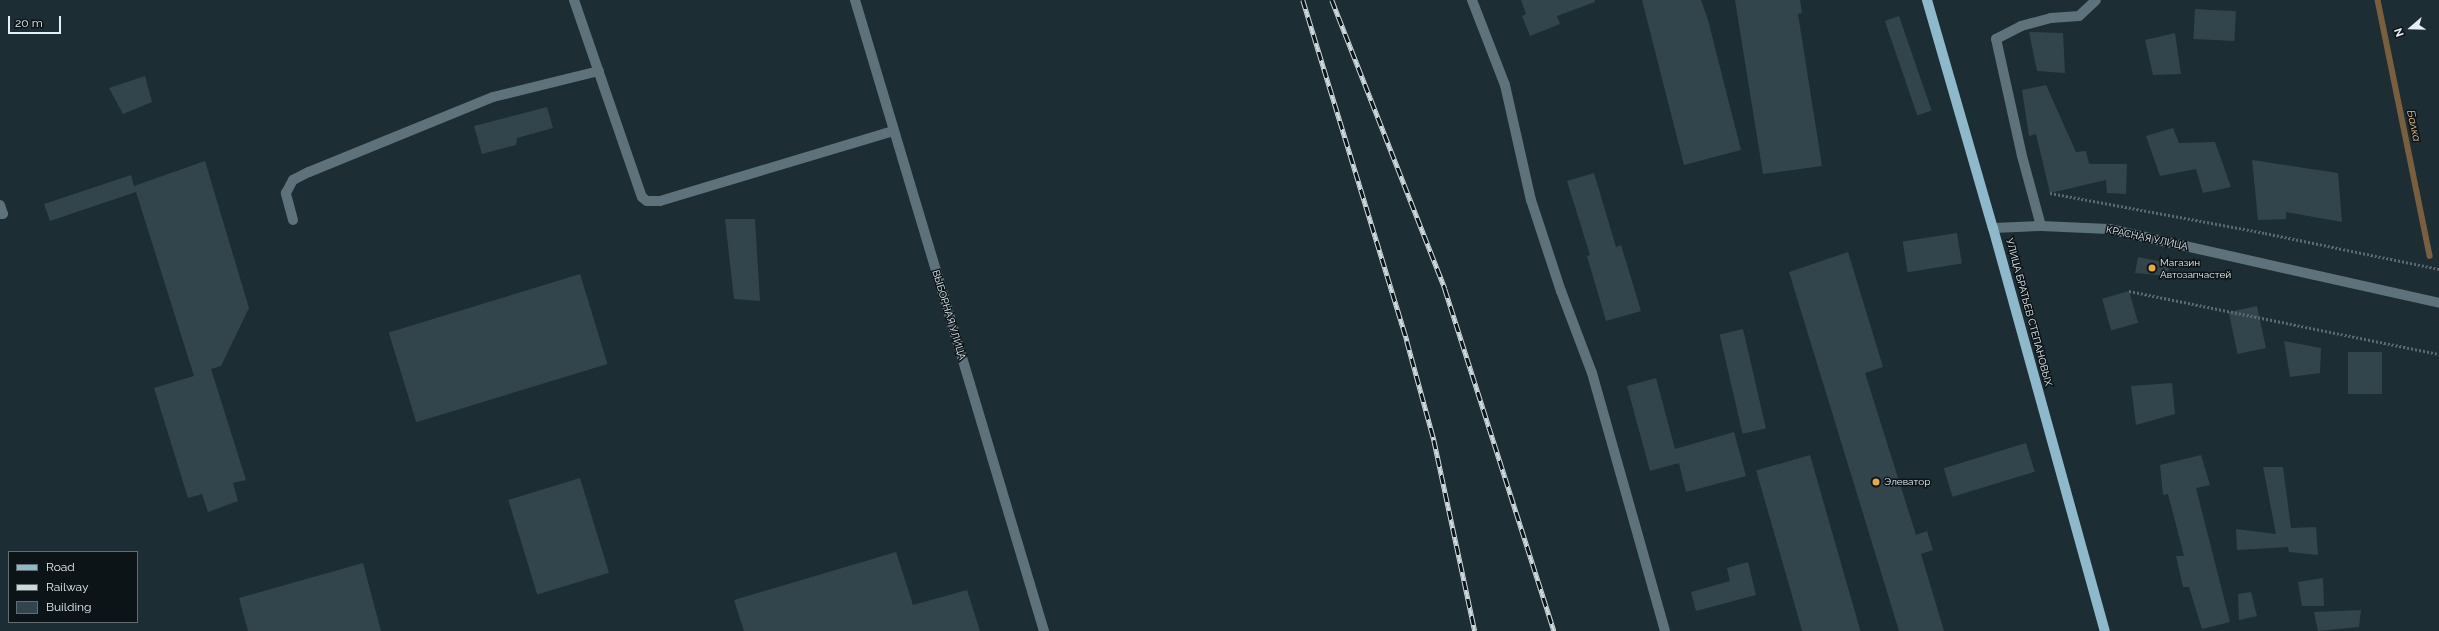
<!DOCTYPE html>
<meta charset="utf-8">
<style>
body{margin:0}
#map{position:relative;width:2439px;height:631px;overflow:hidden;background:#1c2d34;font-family:Raleway,sans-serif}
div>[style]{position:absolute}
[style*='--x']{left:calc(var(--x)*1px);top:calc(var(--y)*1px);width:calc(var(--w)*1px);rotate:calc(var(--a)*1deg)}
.stream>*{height:5.5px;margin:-2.75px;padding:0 2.75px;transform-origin:2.75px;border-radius:2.75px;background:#795f3b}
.building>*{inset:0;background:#33454c;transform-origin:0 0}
.path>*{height:2.5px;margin-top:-1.25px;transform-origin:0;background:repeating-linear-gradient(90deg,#5a696f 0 2px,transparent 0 4px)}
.minor>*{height:10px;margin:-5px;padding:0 5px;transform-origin:5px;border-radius:5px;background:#5d727a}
.major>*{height:10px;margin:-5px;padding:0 5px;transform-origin:5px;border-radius:5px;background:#8eb9ca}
.rail>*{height:4.5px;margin-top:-2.25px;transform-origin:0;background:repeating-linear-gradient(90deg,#0d1417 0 9px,#cdd9dd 0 18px);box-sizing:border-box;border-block:1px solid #cdd9dd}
.dots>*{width:11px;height:11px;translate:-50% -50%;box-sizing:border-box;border:2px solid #0d1417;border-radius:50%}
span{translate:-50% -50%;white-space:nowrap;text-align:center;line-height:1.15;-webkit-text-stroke:3px #0d1417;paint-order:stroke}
.street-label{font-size:10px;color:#e5f0f4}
.poi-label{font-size:10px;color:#e5f0f4}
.left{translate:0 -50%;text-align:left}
.water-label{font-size:11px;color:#ebc084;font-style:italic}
.legend{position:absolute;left:8px;top:551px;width:130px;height:72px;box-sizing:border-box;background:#0d1417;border:1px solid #636c6f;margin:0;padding:5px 7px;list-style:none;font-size:12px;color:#e5f0f4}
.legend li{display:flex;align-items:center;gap:8px;height:20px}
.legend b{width:20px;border:1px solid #636c6f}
.north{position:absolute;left:2391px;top:8px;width:40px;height:40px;-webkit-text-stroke:3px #0d1417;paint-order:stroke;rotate:250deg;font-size:11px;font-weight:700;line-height:16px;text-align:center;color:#e5f0f4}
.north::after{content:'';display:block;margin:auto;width:14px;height:18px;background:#e5f0f4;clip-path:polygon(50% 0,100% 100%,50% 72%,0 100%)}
.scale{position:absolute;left:8px;top:16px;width:53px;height:18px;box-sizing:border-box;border:2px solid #e5f0f4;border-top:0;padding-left:5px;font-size:12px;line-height:14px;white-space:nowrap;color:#e5f0f4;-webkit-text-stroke:3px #0d1417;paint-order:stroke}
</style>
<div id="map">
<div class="stream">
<div style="--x:2378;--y:0;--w:261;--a:78.5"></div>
</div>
<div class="building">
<div style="clip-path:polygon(1521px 0,1595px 0,1595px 2px,1557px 16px,1560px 24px,1530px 36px,1522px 16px,1526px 14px)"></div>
<div style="clip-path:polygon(1642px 0,1701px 0,1708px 20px,1741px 150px,1684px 165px)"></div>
<div style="clip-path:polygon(1735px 0,1800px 0,1802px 13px,1798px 14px,1822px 166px,1763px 174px)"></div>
<div style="left:2195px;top:9px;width:41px;height:30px;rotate:3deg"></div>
<div style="left:1899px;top:16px;width:100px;height:15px;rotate:71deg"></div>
<div style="clip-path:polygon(2029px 32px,2063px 33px,2065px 73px,2037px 71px)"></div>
<div style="clip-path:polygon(2175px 33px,2181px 74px,2153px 75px,2145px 40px)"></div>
<div style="clip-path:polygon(145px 76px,152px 102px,123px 114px,109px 88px)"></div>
<div style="clip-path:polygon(2046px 85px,2076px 152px,2086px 151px,2089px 164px,2127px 164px,2126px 194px,2107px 193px,2106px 180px,2050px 193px,2036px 134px,2029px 136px,2022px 90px)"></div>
<div style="clip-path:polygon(547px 107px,553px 128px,517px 138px,516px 145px,482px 154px,474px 126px)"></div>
<div style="clip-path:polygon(2173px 128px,2179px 143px,2215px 142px,2231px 187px,2203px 193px,2196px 169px,2160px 176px,2146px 136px)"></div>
<div style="clip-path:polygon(2252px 160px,2338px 173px,2342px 222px,2286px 212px,2286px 219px,2258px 220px)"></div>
<div style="clip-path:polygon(205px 161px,249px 308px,221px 366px,211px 369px,246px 480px,233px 483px,238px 501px,208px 512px,202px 494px,188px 498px,154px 388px,194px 376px,136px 192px,50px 221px,44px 204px,131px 175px,134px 186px)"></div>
<div style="clip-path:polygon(1594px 173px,1616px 247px,1621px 245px,1641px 311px,1606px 321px,1587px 256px,1590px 255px,1567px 181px)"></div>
<div style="clip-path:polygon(725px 219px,755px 219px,760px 301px,734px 299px)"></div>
<div style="left:1957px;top:233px;width:31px;height:55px;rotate:81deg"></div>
<div style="clip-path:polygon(1848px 252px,1883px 367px,1865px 373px,1916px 535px,1927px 531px,1933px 550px,1921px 554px,1944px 631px,1899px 631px,1789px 272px)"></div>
<div style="clip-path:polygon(2138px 257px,2168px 263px,2169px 276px,2135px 273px)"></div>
<div style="left:580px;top:274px;width:94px;height:200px;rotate:73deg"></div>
<div style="left:2129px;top:291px;width:33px;height:28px;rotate:74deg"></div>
<div style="left:2257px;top:306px;width:43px;height:29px;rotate:78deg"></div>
<div style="left:1743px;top:329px;width:102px;height:24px;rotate:77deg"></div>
<div style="clip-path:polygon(2284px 341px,2321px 348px,2320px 373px,2290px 377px)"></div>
<div style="left:2348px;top:352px;width:34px;height:42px"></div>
<div style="clip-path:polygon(1656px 378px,1675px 449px,1734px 432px,1746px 476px,1686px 492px,1679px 463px,1650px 471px,1627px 386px)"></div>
<div style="clip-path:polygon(2172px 383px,2175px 414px,2136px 425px,2131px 386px)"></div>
<div style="left:2026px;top:443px;width:30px;height:86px;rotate:73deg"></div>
<div style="left:1810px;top:455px;width:183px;height:56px;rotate:74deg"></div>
<div style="clip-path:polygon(2201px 455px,2210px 485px,2196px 488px,2230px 622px,2202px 629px,2189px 587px,2183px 587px,2176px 556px,2184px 556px,2168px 494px,2163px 495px,2160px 465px)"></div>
<div style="clip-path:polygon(2263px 467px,2283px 467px,2291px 528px,2316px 527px,2318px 555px,2289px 552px,2288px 547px,2237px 550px,2236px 529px,2276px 534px)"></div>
<div style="left:580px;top:478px;width:99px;height:75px;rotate:73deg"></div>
<div style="clip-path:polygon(896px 552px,913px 605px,967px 590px,980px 631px,744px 631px,734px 600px)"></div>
<div style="clip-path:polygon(1748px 562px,1756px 595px,1696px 611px,1691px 592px,1730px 581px,1727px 568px)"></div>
<div style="clip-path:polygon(363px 563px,381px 631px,248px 631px,239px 598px)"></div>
<div style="clip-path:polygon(2323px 578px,2324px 606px,2302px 606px,2298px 582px)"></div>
<div style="clip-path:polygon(2251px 592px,2257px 616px,2239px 620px,2238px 594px)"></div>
<div style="clip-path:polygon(2361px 610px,2359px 627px,2318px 631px,2314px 612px)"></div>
</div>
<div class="path">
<div style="--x:2050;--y:193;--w:219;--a:10.5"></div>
<div style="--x:2265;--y:233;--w:178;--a:11.7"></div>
<div style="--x:2129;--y:291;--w:316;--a:11.5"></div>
</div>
<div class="minor">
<div style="--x:574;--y:0;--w:208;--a:71"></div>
<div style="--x:642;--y:197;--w:6;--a:39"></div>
<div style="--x:647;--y:201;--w:13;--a:0"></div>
<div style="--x:660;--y:201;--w:244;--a:-16.7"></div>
<div style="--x:855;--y:0;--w:659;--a:73.33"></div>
<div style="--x:1472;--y:0;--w:91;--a:68.8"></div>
<div style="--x:1505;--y:85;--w:118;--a:77.3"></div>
<div style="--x:1531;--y:200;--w:96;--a:71.8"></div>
<div style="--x:1561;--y:291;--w:88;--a:69.3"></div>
<div style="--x:1592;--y:373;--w:268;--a:74.2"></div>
<div style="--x:0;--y:205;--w:9;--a:72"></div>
<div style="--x:3;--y:214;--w:3;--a:180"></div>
<div style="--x:293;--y:220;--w:28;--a:-105"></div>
<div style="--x:286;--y:193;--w:15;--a:-62"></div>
<div style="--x:293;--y:180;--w:18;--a:-27"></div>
<div style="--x:309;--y:172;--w:199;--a:-22.2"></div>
<div style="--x:493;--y:97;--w:109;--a:-13.8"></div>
<div style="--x:2041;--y:226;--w:73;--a:-105.2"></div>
<div style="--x:2022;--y:156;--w:120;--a:-102.5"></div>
<div style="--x:1996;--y:39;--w:28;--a:-27"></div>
<div style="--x:2021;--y:26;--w:31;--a:-15"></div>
<div style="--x:2051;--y:18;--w:28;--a:-4"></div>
<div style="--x:2079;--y:16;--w:23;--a:-43"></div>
<div style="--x:1993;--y:228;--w:48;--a:-2.4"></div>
<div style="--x:2041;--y:226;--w:68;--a:2.5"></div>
<div style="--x:2109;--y:229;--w:338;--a:12.6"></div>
</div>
<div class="major">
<div style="--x:1927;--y:0;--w:237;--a:73.9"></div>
<div style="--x:1993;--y:228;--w:418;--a:74.5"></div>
</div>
<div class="rail">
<div style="--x:1303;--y:0;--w:357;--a:73"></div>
<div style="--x:1407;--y:341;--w:103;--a:74.7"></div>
<div style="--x:1434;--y:440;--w:195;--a:77.9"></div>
<div style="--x:1332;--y:0;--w:310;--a:68.6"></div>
<div style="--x:1445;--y:289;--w:359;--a:72.3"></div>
</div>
<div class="dots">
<div style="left:2152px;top:268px;background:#eca93a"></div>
<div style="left:1876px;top:482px;background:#eca93a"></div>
</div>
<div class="street-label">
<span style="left:2147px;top:238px;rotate:12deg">КРАСНАЯ УЛИЦА</span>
<span style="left:2029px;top:312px;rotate:75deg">УЛИЦА БРАТЬЕВ СТЕПАНОВЫХ</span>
<span style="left:949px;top:315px;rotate:73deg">ВЫБОРНАЯ УЛИЦА</span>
</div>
<div class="poi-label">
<span class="left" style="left:2160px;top:268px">Магазин<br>Автозапчастей</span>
<span class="left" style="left:1884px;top:482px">Элеватор</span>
</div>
<div class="water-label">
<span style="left:2413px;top:126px;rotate:78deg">Балка</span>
</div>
<ul class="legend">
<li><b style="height:5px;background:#8eb9ca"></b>Road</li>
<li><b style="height:5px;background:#cdd9dd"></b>Railway</li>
<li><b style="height:11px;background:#33454c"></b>Building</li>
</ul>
<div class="north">N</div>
<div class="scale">20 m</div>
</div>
